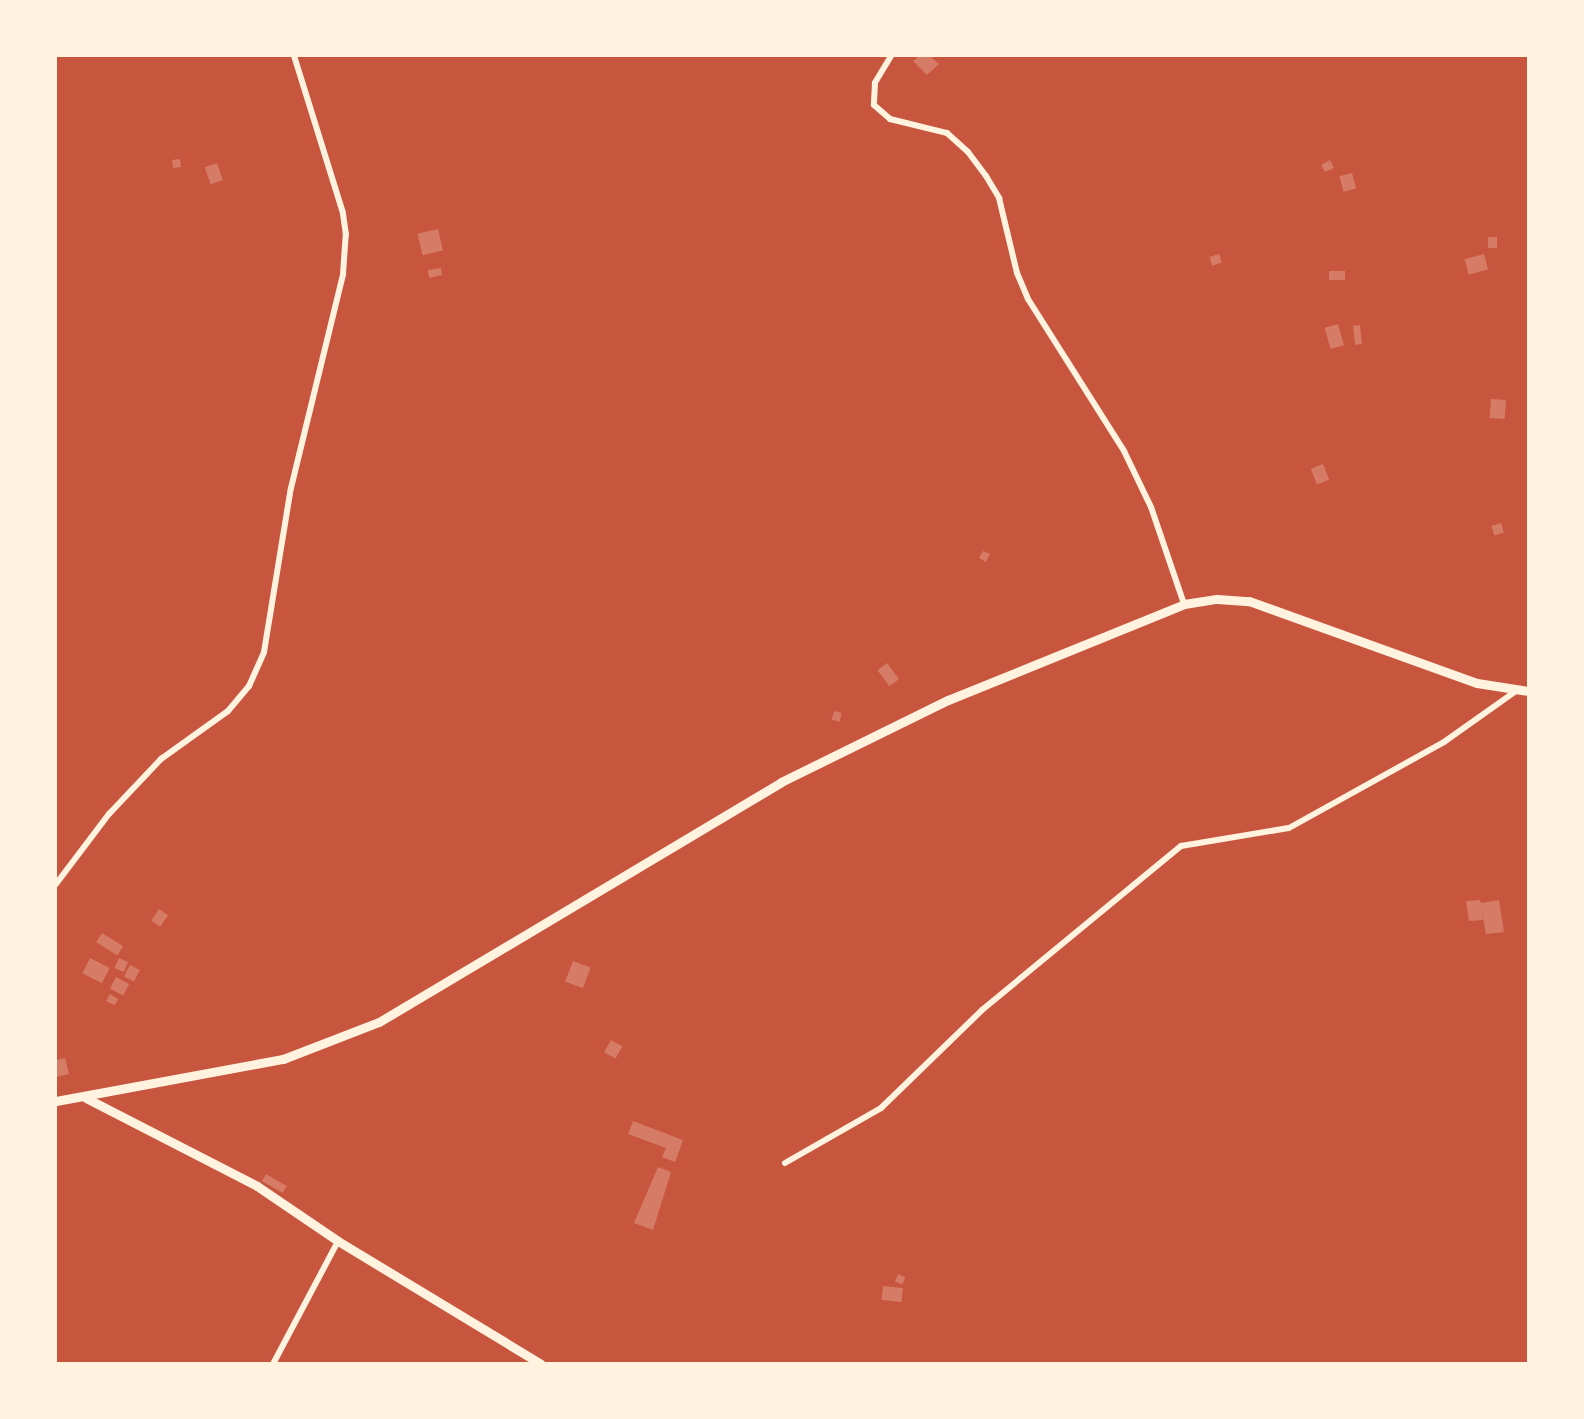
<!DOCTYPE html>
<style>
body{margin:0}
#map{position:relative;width:1584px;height:1419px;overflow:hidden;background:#c8553d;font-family:Lato,sans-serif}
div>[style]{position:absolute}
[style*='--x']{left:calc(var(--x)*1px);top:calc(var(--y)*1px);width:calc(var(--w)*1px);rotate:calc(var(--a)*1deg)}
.building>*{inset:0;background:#d67c66;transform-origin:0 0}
.minor>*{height:6px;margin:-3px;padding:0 3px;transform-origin:3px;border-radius:3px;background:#fff3e0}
.secondary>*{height:9px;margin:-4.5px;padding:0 4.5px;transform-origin:4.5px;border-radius:4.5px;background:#fff3e0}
span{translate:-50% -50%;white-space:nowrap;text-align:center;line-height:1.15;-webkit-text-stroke:5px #fff3e0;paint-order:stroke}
.frame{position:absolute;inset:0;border:57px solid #fff3e0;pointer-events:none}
</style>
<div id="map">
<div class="building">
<div style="clip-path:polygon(919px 56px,930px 56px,939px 64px,927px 75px,913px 61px)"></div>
<div style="left:180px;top:159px;width:8px;height:8px;rotate:83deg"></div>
<div style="clip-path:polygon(1330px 160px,1334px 168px,1325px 172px,1321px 165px)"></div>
<div style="left:217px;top:163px;width:18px;height:13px;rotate:71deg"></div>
<div style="left:1352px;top:173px;width:16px;height:13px;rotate:75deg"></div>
<div style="left:438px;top:229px;width:22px;height:21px;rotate:77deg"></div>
<div style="left:1488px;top:237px;width:9px;height:11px"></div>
<div style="left:1219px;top:254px;width:9px;height:10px;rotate:72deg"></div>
<div style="left:1484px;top:254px;width:16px;height:20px;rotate:75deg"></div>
<div style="clip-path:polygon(441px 268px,442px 275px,429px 278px,428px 270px)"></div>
<div style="left:1329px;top:271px;width:16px;height:9px"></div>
<div style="left:1338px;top:324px;width:22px;height:14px;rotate:74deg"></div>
<div style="left:1360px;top:325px;width:19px;height:7px;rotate:84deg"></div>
<div style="left:1491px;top:399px;width:15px;height:19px;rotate:4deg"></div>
<div style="left:1323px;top:464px;width:17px;height:13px;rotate:69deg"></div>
<div style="left:1501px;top:523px;width:10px;height:10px;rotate:73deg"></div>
<div style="clip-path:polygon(983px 551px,990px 554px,986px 562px,979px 558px)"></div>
<div style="left:887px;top:663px;width:20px;height:12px;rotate:53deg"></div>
<div style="left:834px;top:711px;width:8px;height:9px;rotate:14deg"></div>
<div style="clip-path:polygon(1480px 900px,1481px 903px,1499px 900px,1504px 932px,1486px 934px,1482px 912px,1483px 920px,1469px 921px,1466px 901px)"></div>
<div style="left:159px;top:909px;width:11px;height:14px;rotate:34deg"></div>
<div style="left:102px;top:933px;width:25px;height:11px;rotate:32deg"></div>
<div style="left:90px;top:958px;width:22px;height:17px;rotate:27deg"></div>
<div style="left:119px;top:958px;width:10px;height:11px;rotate:24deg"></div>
<div style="left:573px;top:961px;width:19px;height:22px;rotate:21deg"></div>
<div style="left:130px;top:965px;width:11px;height:13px;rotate:27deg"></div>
<div style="left:116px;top:977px;width:15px;height:13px;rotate:28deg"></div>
<div style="clip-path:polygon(110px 994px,118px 999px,115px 1005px,106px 1001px)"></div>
<div style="left:611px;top:1040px;width:13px;height:14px;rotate:29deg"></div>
<div style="clip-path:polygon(65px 1058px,69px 1074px,56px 1077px,56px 1060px)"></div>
<div style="clip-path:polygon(633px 1121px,683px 1140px,675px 1162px,662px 1157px,666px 1148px,628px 1134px)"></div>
<div style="clip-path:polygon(658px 1167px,671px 1172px,653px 1230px,634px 1223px)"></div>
<div style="left:266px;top:1174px;width:24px;height:8px;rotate:30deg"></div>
<div style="left:898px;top:1274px;width:8px;height:8px;rotate:23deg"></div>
<div style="left:883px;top:1286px;width:20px;height:14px;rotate:6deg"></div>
</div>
<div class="minor">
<div style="--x:891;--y:56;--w:31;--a:121"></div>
<div style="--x:875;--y:83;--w:22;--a:93"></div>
<div style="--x:874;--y:105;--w:21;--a:41"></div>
<div style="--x:890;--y:119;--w:59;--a:13.8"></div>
<div style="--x:947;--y:133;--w:28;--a:42"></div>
<div style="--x:968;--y:152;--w:30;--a:53"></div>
<div style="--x:986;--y:176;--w:26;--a:59"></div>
<div style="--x:999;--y:198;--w:77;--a:76.5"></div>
<div style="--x:1017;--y:273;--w:28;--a:67"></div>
<div style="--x:1028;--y:299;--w:180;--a:57.7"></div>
<div style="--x:1124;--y:451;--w:62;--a:64.3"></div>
<div style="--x:1151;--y:507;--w:102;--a:71.2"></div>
<div style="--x:56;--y:884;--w:88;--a:-52.9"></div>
<div style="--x:109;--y:814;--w:76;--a:-46.6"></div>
<div style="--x:161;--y:759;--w:82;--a:-35.6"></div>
<div style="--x:228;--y:711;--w:33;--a:-50"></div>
<div style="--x:249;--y:686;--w:37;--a:-66"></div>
<div style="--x:264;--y:652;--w:166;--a:-80.7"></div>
<div style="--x:291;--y:488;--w:220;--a:-76.3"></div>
<div style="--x:343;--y:274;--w:39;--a:-86"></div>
<div style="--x:346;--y:235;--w:22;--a:-98"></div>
<div style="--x:343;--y:213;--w:164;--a:-107.3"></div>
<div style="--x:785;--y:1163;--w:111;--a:-29.8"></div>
<div style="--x:881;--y:1108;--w:141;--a:-44.1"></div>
<div style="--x:982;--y:1010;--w:258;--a:-39.5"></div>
<div style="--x:1181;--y:846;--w:109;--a:-9.5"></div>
<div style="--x:1289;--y:828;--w:177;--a:-29"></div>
<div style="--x:1444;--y:742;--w:88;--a:-35.3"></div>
<div style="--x:273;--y:1364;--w:139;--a:-62.1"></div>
</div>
<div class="secondary">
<div style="--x:86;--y:1098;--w:192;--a:27.2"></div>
<div style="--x:257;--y:1186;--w:98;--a:34.2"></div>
<div style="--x:338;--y:1241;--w:237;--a:31.2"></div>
<div style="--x:56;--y:1101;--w:231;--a:-10.5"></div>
<div style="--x:283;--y:1059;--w:103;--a:-21.1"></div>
<div style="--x:379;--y:1022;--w:468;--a:-30.8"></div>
<div style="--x:781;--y:782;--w:186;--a:-26.2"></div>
<div style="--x:948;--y:700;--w:255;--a:-22.1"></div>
<div style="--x:1184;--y:604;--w:33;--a:-9"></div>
<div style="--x:1217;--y:599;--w:32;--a:4"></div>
<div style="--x:1249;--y:601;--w:242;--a:19.8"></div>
<div style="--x:1477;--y:683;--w:52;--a:8.9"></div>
</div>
<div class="frame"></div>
</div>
